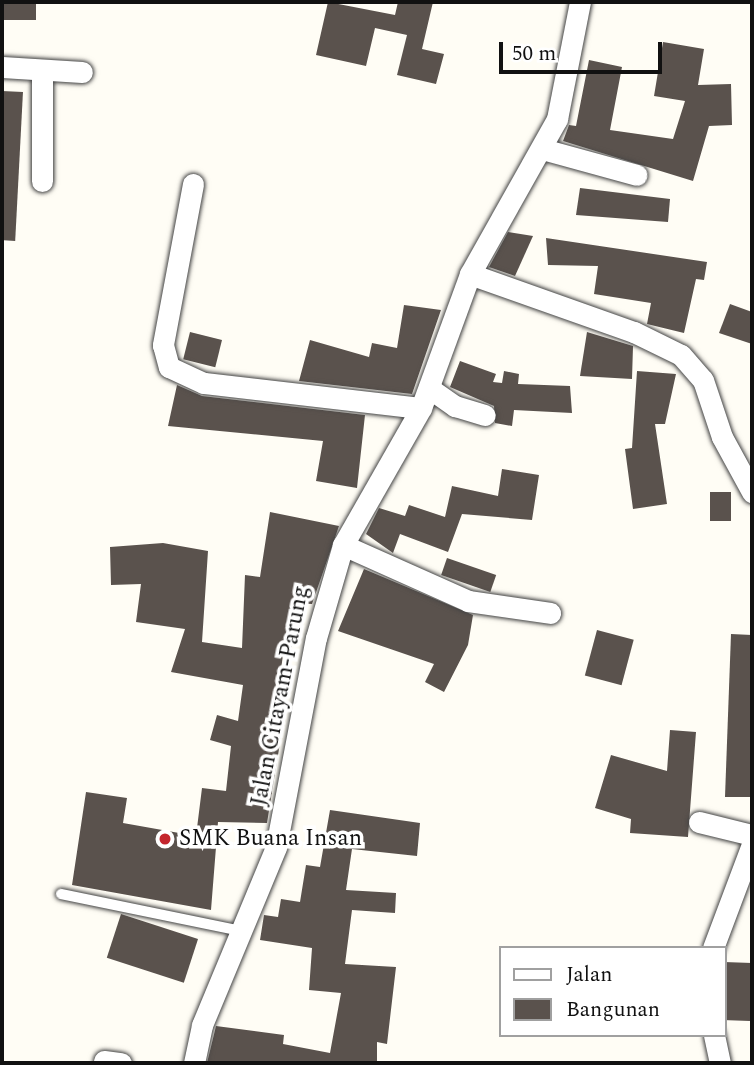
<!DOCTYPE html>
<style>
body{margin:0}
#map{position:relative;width:754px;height:1065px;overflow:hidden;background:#fffdf5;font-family:Spectral,serif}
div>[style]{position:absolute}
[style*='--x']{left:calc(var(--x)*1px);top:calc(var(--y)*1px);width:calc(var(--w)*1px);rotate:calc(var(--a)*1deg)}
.building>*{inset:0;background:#5a524d;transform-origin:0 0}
.roads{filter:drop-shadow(0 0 2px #444) drop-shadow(0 0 2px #444)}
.lane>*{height:10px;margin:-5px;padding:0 5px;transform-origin:5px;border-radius:5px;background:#fff}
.street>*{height:21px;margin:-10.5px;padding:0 10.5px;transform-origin:10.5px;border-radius:10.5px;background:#fff}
.dots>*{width:19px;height:19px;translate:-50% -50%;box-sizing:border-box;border:4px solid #fff;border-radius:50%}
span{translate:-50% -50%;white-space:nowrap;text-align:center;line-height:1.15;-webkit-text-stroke:7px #fff;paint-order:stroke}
.street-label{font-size:23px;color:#111}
.poi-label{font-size:23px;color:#111}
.left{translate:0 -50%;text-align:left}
.frame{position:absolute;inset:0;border:4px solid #111;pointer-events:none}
.legend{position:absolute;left:499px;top:946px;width:228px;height:91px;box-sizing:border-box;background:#fff;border:2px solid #a0a0a0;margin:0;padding:9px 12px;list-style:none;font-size:21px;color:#111}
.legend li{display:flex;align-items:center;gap:14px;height:35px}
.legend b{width:35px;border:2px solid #a0a0a0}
.scale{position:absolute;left:499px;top:42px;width:163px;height:32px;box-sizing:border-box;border:4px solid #111;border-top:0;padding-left:9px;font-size:21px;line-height:24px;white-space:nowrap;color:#111;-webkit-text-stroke:5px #fff;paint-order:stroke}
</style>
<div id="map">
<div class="building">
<div style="left:2px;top:2px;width:34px;height:18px"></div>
<div style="clip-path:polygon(328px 2px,395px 15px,398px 2px,433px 2px,422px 49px,444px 54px,436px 84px,397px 75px,407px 35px,375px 28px,366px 66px,316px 55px)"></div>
<div style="clip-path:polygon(663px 42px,704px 49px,698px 85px,731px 84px,732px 125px,709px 126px,693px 181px,563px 141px,569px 125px,576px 126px,589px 60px,622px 67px,610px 130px,673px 139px,685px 101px,654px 96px)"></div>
<div style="left:2px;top:91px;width:21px;height:149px;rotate:3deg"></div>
<div style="clip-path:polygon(580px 188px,670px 199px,668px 222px,576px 215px)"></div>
<div style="clip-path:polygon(508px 232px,533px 236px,515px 276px,489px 267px)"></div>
<div style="clip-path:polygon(546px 238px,707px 262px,704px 280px,696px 279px,684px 333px,647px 324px,651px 303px,594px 294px,598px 266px,548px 265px)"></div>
<div style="clip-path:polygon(730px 304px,752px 312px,752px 344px,719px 333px)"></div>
<div style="clip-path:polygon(404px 305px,441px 310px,412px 394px,299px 381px,310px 340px,369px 357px,372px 343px,397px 348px)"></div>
<div style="left:190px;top:332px;width:33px;height:28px;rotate:14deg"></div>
<div style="clip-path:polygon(587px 332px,633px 346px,632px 379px,580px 376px)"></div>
<div style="clip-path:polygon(460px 361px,496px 374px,493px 382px,502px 383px,504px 371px,519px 374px,518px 384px,570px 386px,572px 413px,514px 410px,512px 426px,495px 423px,494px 406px,450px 387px)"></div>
<div style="clip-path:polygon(637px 371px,676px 374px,665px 424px,655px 424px,667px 504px,633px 509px,625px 449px,632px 448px)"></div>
<div style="clip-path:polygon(177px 385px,202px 396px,365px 415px,357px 488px,316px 481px,323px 441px,168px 426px)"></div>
<div style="clip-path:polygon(502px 469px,539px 475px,532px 520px,462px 514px,448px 552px,400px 534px,393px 553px,366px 534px,379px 508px,405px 516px,409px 505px,445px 517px,452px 486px,498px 496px)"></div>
<div style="left:710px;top:492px;width:21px;height:29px"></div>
<div style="clip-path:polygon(270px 512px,339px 526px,312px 604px,295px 603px,291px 656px,283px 655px,277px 698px,287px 700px,267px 823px,218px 822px,211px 910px,72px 885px,86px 792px,127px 798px,123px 823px,196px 836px,202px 788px,226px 791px,231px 746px,210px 740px,217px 715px,238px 721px,243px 685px,171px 672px,185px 629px,136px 622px,141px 584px,111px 585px,110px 547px,163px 543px,208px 551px,202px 642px,242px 648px,245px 575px,260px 577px)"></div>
<div style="left:447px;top:558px;width:52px;height:18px;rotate:19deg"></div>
<div style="clip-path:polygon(364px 569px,473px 615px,468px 645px,444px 692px,425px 682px,434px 664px,338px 631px)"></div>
<div style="left:597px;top:630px;width:38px;height:47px;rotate:15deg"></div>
<div style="clip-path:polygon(731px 634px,752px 635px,752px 797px,725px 797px)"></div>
<div style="clip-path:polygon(670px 730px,696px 732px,688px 837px,630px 833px,631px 819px,595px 808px,611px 755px,667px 771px)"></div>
<div style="clip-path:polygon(330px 810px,420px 823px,417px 856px,352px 849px,346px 890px,396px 893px,395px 913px,352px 910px,345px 964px,396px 967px,387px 1044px,377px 1042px,377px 1063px,207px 1063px,216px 1026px,284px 1035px,283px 1044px,330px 1053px,341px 993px,309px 990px,312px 948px,260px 940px,264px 915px,278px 917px,281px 899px,300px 902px,306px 865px,320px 867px)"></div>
<div style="left:121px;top:914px;width:81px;height:46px;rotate:18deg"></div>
<div style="left:724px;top:962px;width:28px;height:58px;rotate:2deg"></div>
</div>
<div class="roads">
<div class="lane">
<div style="--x:61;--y:894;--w:184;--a:11.6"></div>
</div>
<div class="street">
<div style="--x:2;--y:67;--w:80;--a:3.6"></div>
<div style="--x:42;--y:71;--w:110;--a:90"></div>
<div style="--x:542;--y:149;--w:98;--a:15.3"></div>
<div style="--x:193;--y:184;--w:164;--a:100.6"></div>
<div style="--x:163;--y:345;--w:23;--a:75"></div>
<div style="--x:169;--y:367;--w:38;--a:25"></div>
<div style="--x:204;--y:383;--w:218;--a:6.6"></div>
<div style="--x:470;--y:274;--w:174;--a:19.5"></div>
<div style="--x:634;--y:332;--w:52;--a:26.1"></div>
<div style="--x:681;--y:355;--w:33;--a:49"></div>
<div style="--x:703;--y:380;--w:60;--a:71.6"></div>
<div style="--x:722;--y:437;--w:63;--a:61.4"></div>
<div style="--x:429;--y:388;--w:32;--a:35"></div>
<div style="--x:455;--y:406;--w:31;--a:17"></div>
<div style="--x:343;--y:545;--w:137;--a:24.1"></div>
<div style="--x:468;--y:601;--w:83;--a:8.3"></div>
<div style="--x:699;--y:822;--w:55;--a:13.8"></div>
<div style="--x:713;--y:948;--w:111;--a:-69.4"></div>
<div style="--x:714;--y:1035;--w:29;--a:78"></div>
<div style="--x:104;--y:1061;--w:17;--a:7"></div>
<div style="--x:194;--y:1063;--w:39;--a:-78"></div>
<div style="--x:202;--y:1025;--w:193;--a:-67.4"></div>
<div style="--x:276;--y:847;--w:213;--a:-79.2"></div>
<div style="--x:316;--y:638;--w:97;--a:-73.8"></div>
<div style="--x:343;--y:545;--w:158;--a:-60.3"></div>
<div style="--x:421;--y:408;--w:143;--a:-69.9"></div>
<div style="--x:470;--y:274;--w:178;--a:-60.7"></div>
<div style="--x:557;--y:119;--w:119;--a:-78.9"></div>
</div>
</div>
<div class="dots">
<div style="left:165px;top:839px;background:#c4262e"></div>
</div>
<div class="street-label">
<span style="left:281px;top:696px;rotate:-79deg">Jalan Citayam-Parung</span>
</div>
<div class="poi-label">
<span class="left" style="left:179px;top:839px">SMK Buana Insan</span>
</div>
<div class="frame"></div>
<ul class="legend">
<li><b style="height:9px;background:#fff"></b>Jalan</li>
<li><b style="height:19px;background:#5a524d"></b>Bangunan</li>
</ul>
<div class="scale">50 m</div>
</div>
